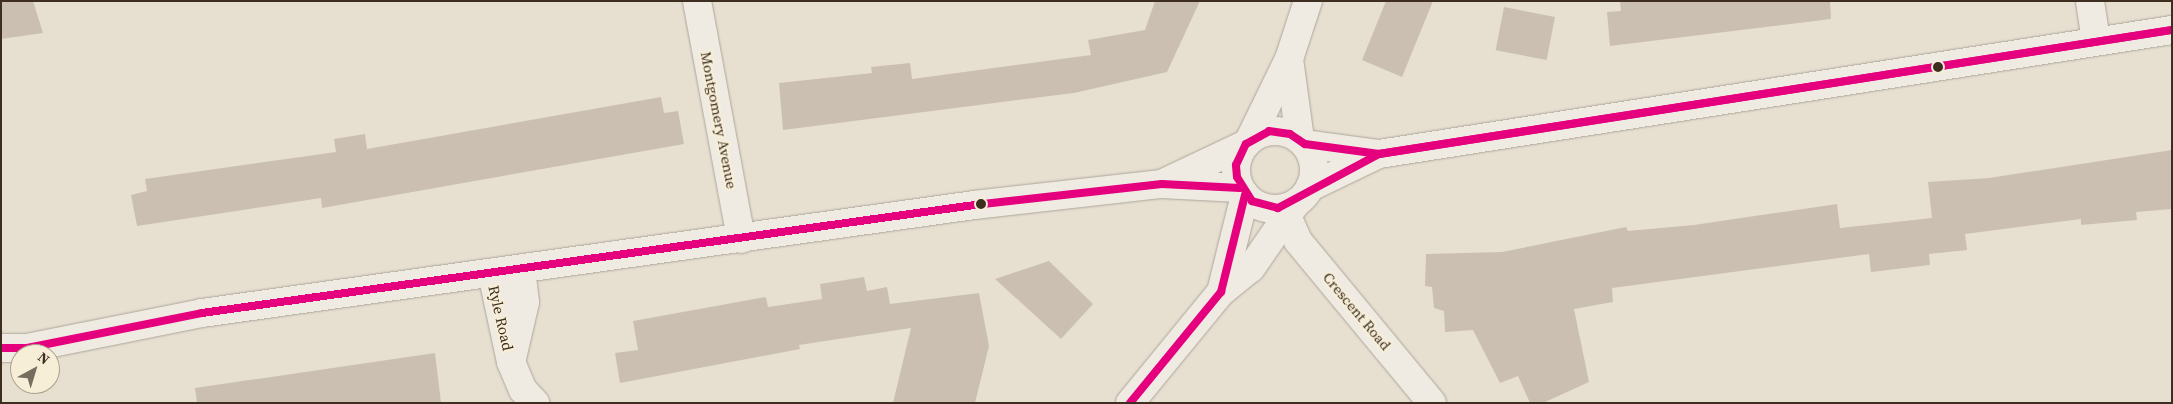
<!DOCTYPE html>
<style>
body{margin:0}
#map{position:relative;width:2173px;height:404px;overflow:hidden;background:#e7e0d1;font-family:"Source Serif 4",serif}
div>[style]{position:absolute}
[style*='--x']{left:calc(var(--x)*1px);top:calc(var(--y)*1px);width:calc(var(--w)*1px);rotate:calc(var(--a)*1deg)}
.building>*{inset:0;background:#cbbfb2;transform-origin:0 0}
.roads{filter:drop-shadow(0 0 1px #ada599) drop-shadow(0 0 1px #ada599)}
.minor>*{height:28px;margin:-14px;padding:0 14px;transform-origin:14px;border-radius:14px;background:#efebe3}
.tertiary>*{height:28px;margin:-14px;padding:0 14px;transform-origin:14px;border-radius:14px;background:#efebe3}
.tertiary>.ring{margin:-14px;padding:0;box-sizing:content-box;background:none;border:28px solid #efebe3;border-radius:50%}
.bus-1>*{height:8px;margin:-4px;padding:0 4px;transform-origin:4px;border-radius:4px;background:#e5007d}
.dots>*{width:14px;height:14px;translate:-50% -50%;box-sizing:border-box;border:2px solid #f7eed8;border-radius:50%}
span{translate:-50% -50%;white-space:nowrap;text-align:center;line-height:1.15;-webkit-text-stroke:4.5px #f7eed8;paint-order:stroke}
.street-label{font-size:15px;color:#3d2e20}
.frame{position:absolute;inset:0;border:2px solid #3d2e20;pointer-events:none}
.north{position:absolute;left:10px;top:344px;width:50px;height:50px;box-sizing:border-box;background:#f7eed8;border:1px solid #ada18e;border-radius:50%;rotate:39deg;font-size:14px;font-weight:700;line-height:20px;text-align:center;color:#3d2e20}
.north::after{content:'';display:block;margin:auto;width:18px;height:22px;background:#786c5e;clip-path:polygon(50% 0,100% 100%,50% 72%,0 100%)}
</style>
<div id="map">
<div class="building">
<div style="clip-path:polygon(1px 1px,33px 1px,43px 33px,1px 39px)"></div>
<div style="clip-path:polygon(1155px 1px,1200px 1px,1167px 72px,1074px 93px,783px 130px,779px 83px,872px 73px,871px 67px,910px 63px,912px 79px,1091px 55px,1088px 40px,1145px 30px)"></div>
<div style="clip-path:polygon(1386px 1px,1433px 1px,1402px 77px,1362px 60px)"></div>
<div style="clip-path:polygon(1620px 1px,1830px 1px,1831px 19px,1610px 46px,1607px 12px,1621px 11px)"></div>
<div style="left:1504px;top:7px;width:52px;height:44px;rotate:11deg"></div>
<div style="clip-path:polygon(661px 97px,664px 113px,678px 111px,684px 144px,322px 208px,321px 198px,137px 226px,131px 195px,147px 191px,145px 179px,336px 152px,334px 139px,365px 134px,367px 149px)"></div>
<div style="clip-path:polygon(2172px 150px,2172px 209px,2136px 212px,2137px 220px,2081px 225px,2081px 219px,1965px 234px,1967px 250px,1929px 254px,1930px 265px,1871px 272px,1869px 254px,1612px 288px,1613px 302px,1574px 309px,1589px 382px,1543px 403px,1530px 403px,1518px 376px,1500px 383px,1473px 330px,1445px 332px,1444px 311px,1434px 308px,1432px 287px,1425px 286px,1426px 254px,1502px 252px,1626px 227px,1628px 231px,1694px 225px,1837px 204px,1840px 228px,1932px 218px,1928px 182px,1989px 178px)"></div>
<div style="clip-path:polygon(1049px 261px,1093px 304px,1061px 339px,995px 279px)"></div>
<div style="clip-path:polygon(864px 277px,867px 291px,887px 287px,890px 304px,979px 293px,989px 346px,975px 403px,893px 403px,911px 328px,799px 345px,800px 349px,620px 383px,615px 353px,638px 350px,633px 321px,766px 297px,768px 307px,822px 299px,820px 284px)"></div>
<div style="clip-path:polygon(435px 353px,441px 403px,197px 403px,195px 388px)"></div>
</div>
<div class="roads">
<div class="minor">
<div style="--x:697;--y:1;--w:242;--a:79.5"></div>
<div style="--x:2090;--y:1;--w:40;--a:81.5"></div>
<div style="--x:1289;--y:59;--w:81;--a:82.2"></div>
<div style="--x:1250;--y:139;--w:89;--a:-64"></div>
<div style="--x:1289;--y:59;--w:61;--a:-71.9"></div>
<div style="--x:1287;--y:216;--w:27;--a:66"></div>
<div style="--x:1298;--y:241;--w:210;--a:50.4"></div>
<div style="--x:492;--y:273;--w:91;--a:77.9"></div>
<div style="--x:511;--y:362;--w:30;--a:67"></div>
<div style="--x:523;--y:390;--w:18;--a:47"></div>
<div style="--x:512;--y:358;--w:57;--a:-76.9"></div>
<div style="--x:525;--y:302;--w:33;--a:-97"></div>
</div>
<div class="tertiary">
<div class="ring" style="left:1236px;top:131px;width:50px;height:50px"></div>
<div style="--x:1305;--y:144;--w:75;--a:7.7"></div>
<div style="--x:1166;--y:182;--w:89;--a:-25.4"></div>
<div style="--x:1310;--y:187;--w:76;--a:-25.6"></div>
<div style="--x:1379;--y:154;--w:803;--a:-8.89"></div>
<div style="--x:1221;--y:292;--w:100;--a:-76.1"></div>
<div style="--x:1;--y:348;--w:26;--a:0"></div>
<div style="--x:27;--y:348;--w:178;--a:-11.3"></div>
<div style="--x:202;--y:313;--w:780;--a:-7.96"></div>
<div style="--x:974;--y:205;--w:189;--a:-6.4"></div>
<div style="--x:1162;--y:184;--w:78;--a:2.9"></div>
<div style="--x:1130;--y:403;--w:144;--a:-50.7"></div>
<div style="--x:1221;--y:292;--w:38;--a:-39"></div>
<div style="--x:1251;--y:268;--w:79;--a:-55.3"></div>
</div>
</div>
<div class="bus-1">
<div style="--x:1269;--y:131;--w:21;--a:8"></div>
<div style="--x:1290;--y:134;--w:18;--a:34"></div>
<div style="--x:1305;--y:144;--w:75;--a:7.7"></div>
<div style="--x:1379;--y:154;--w:115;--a:151.9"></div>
<div style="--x:1278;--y:208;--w:27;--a:-165"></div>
<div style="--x:1252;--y:201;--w:28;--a:-122"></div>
<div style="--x:1237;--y:177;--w:12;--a:-95"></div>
<div style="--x:1236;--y:165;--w:23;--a:-65"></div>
<div style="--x:1246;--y:144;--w:26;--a:-29"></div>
<div style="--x:1379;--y:154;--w:803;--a:-8.89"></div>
<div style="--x:1379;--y:154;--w:803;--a:-8.89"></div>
<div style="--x:1;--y:348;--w:26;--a:0"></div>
<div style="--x:27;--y:348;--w:178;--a:-11.3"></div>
<div style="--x:202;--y:313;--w:780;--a:-7.96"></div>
<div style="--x:974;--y:205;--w:189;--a:-6.4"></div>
<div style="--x:1162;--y:184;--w:78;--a:2.9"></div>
<div style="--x:1130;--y:403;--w:144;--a:-50.7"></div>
<div style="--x:1221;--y:292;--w:100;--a:-76.1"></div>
</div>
<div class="dots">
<div style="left:1938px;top:67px;background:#3d2e20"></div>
<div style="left:981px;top:204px;background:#3d2e20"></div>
</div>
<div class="street-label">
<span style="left:719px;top:120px;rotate:79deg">Montgomery Avenue</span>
<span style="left:1357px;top:311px;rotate:50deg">Crescent Road</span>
<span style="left:501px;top:318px;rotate:77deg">Ryle Road</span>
</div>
<div class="frame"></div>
<div class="north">N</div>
</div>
